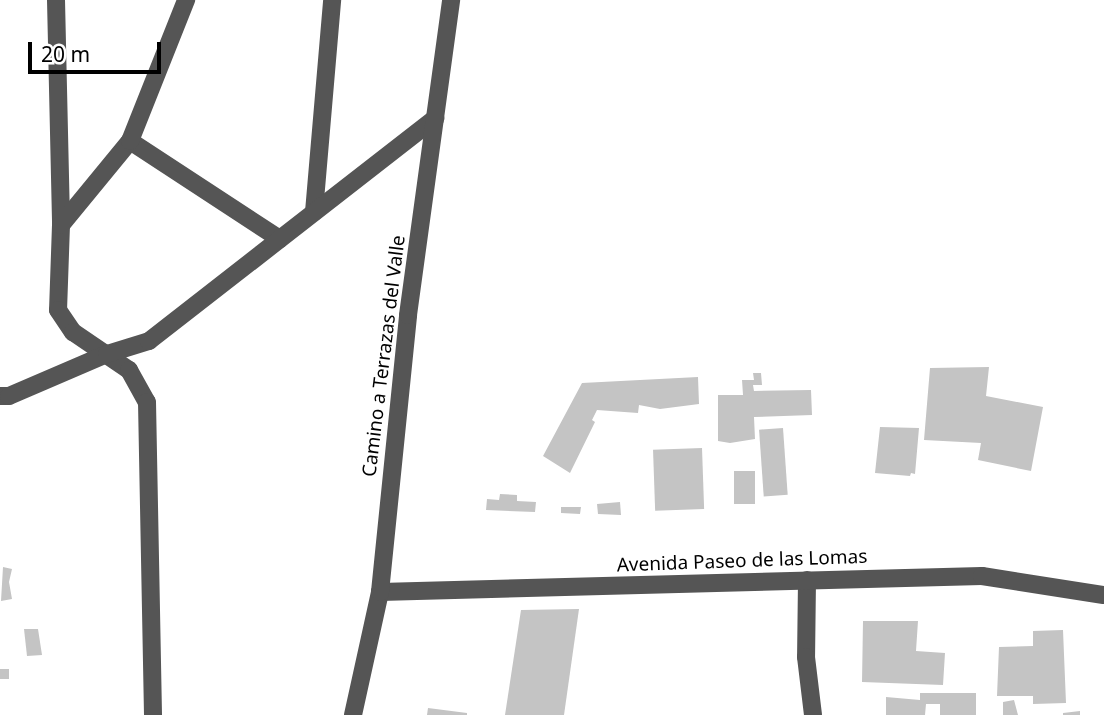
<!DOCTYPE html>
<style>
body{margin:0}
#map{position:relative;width:1104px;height:715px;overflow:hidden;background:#fff;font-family:"Noto Sans",sans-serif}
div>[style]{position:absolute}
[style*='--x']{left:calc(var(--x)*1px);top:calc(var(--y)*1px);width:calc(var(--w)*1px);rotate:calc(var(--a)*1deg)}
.building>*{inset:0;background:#c4c4c4;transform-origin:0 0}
.minor>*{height:18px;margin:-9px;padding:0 9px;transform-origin:9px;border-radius:9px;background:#555}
span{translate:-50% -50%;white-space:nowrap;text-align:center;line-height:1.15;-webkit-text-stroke:5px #fff;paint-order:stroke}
.street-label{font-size:19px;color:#000}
.scale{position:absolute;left:28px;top:42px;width:133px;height:32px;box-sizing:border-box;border:4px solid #000;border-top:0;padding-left:9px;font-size:21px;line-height:24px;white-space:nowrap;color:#000;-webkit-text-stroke:5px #fff;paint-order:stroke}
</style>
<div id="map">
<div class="building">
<div style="clip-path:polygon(989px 367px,986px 396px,1043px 407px,1031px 471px,978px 460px,981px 443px,924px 440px,930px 368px)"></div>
<div style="clip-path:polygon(753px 373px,761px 373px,762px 385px,753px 385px,754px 391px,811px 390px,812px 415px,754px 417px,755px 439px,730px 443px,718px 441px,718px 395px,743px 395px,742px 380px,754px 380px)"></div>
<div style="clip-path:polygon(698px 377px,699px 404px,660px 409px,639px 405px,638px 413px,597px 410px,592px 420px,595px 422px,570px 473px,543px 456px,582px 383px)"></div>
<div style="clip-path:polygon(880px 427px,919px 428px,915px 474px,911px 473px,910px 476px,875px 473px)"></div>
<div style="left:783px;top:428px;width:67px;height:24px;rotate:86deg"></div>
<div style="left:702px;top:448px;width:61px;height:49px;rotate:88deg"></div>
<div style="left:734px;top:471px;width:21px;height:33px"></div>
<div style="clip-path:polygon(500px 494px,517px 495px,517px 501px,536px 502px,535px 512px,486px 510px,487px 499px,499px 500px)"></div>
<div style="clip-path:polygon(620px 502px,621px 515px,598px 514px,597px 504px)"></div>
<div style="clip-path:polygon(561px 507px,581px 507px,580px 514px,561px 513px)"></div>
<div style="clip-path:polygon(3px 567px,12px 569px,9px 582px,12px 599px,1px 601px)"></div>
<div style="clip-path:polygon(579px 609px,564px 715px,505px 715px,521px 610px)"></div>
<div style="clip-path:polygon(863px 621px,918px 621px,916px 651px,945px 653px,943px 685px,862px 682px)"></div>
<div style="clip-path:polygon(24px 629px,38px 629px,42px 655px,27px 656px)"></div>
<div style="clip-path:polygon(1063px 630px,1066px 703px,1033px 704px,1033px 696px,997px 696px,999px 647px,1033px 646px,1033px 631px)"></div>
<div style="left:0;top:669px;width:9px;height:10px"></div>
<div style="clip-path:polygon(920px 693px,976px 693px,976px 715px,940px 715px,940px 704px,926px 704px,925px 715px,886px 715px,886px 697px,920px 700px)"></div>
<div style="clip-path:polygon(1014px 700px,1018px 715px,1003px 715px,1003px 702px)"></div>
<div style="clip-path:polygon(428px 708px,467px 713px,467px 715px,427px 715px)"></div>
<div style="clip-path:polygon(1080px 711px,1080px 715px,1063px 715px,1063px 713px)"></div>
</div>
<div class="minor">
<div style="--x:56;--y:0;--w:225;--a:88.7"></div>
<div style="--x:61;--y:225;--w:85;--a:92"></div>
<div style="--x:58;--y:310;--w:27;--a:56"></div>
<div style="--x:73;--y:332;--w:68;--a:34.2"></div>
<div style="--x:129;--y:370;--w:37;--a:61"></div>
<div style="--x:147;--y:402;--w:313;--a:88.9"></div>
<div style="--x:130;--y:141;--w:179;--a:33.2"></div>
<div style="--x:314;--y:212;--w:213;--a:-85.1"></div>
<div style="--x:61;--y:225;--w:109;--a:-50.6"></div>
<div style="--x:130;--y:141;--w:152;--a:-68.3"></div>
<div style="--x:0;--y:396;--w:9;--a:0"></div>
<div style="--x:9;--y:396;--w:107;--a:-23.2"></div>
<div style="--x:107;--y:354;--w:44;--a:-17.2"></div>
<div style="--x:149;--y:341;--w:363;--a:-37.9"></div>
<div style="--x:807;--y:580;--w:77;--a:90.7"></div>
<div style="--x:806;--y:657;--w:58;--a:83.1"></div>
<div style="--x:380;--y:592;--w:602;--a:-1.52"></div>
<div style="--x:982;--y:576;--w:123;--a:8.9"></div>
<div style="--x:353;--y:715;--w:126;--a:-77.6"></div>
<div style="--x:380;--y:592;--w:278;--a:-84.2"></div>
<div style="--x:408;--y:315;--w:318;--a:-82.2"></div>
</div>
<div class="street-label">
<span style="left:384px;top:356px;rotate:-83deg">Camino a Terrazas del Valle</span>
<span style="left:742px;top:561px;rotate:-2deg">Avenida Paseo de las Lomas</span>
</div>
<div class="scale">20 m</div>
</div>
